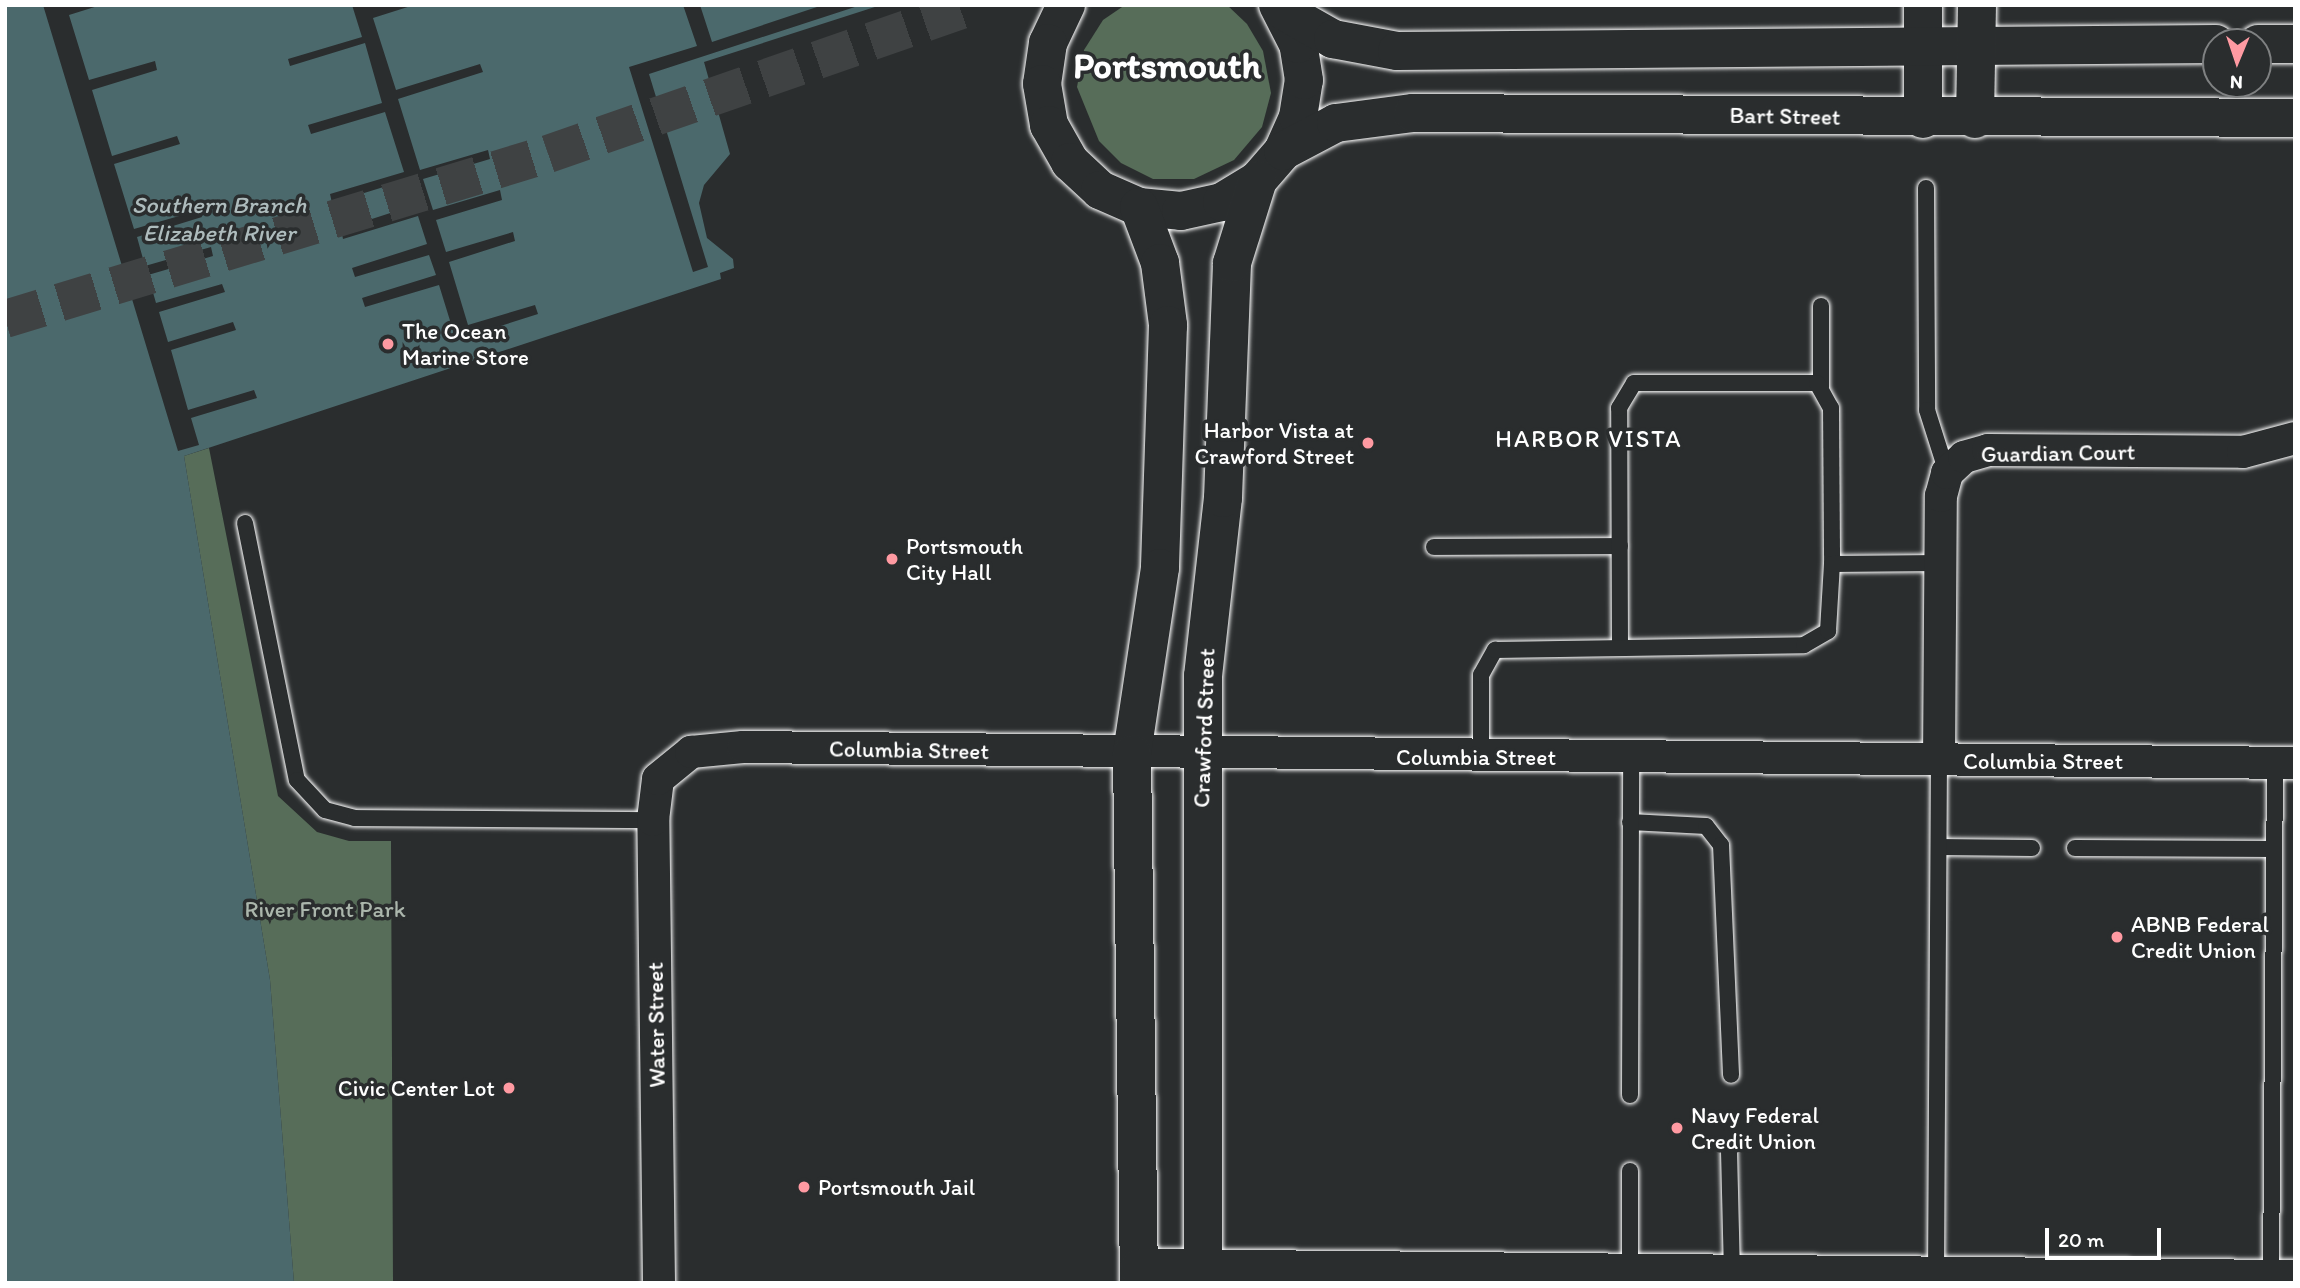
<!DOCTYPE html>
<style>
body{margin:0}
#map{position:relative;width:2300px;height:1288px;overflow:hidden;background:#2a2d2e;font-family:Itim,sans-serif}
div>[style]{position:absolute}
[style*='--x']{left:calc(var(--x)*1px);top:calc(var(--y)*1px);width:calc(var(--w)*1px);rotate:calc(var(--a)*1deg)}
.green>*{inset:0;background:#576d59}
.water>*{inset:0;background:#4b696c}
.pier>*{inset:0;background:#2a2d2e}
.highway-tunnel>*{height:38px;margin-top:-19px;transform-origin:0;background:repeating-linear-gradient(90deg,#3f4243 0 38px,transparent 0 57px)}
.roads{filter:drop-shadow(0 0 2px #fff) drop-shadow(0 0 2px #fff)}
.lane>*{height:16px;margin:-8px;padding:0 8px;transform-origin:8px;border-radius:8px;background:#2a2d2e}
.street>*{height:32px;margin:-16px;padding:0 16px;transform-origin:16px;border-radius:16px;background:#2a2d2e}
.secondary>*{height:38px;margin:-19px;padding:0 19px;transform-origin:19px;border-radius:19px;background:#2a2d2e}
.dots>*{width:19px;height:19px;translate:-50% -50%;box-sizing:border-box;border:4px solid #2a2d2e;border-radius:50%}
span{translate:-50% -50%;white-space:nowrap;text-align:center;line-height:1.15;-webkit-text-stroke:7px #2a2d2e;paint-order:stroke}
.street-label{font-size:23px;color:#fff}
.poi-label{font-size:23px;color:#fff}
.left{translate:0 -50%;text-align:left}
.right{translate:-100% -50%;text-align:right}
.park-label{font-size:23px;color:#abb6ac}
.water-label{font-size:24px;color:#aebcbd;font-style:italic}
.neighbourhood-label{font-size:24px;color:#fff;letter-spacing:2px}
.town-label{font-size:37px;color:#fff;font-weight:700}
.frame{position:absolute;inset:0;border:7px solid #fff;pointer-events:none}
.north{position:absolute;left:2202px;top:28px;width:70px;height:70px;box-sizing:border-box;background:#2a2d2e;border:2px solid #7f8182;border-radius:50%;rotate:182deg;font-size:19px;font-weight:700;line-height:28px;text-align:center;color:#fff}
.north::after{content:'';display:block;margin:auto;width:24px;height:32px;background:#ff9aa2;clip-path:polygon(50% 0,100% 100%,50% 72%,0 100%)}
.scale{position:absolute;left:2045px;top:1228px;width:116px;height:32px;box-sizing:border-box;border:4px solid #fff;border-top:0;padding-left:9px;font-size:21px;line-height:24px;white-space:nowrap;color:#fff;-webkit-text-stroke:5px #2a2d2e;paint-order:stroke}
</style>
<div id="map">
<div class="green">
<div style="clip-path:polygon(1125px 5px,1227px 5px,1247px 24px,1263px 51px,1271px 93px,1262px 127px,1234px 160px,1194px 179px,1153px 179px,1121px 163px,1099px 141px,1077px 87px,1084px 50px,1103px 20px)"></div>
<div style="clip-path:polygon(209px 448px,278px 796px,317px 832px,349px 841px,391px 841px,393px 1283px,294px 1283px,270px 980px,184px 456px)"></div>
</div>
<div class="water">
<div style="clip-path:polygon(5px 5px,881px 5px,704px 62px,730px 154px,704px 185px,699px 203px,707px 238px,733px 259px,734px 268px,720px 273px,721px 279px,184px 456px,270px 980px,294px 1283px,5px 1283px)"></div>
</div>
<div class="pier">
<div style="clip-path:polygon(43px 5px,101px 5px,69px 15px,89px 80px,155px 61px,157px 70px,92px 90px,112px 156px,177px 136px,180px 144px,114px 164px,134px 229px,200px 210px,202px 217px,137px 237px,145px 266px,211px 247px,213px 256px,148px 275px,156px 303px,222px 284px,225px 292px,159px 312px,168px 342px,233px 322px,236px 330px,171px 350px,188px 410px,254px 390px,257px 398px,191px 418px,199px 445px,178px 451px)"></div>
<div style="clip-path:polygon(352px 5px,414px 5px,373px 18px,396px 90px,480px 64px,483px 72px,398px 99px,420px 170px,488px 150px,490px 159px,423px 179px,433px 210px,500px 190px,502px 200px,436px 220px,446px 252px,513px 232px,515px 241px,449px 262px,468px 325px,535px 305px,538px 314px,456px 340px,439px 285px,365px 307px,362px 298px,436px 275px,429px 255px,355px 277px,352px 268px,427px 244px,418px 216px,343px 239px,341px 229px,415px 205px,406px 180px,332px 203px,330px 194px,404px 172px,385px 112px,311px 134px,308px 125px,382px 103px,365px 43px,290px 66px,288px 59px,362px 37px)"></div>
<div style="clip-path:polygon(683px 5px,700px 5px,712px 42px,823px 5px,861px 5px,649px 74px,708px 267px,693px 272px,629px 67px,697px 46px)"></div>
</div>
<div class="highway-tunnel">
<div style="--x:5;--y:319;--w:568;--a:-16.9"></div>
<div style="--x:548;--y:154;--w:452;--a:-19.2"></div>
</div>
<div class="roads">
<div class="lane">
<div style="--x:1926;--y:188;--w:222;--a:89.7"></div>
<div style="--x:1927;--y:410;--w:66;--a:72.4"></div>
<div style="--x:1821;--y:306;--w:81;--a:90"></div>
<div style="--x:245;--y:523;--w:262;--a:78.6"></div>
<div style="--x:297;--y:780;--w:41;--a:47"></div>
<div style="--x:325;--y:810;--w:31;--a:15"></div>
<div style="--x:355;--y:818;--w:298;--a:0.4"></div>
<div style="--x:1434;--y:547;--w:186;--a:-0.3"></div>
<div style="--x:1620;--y:646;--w:238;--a:-90.2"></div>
<div style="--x:1619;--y:408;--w:29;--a:-59"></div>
<div style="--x:1634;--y:383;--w:183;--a:0"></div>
<div style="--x:1817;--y:383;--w:29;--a:61"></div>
<div style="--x:1831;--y:408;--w:156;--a:89.6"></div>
<div style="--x:1481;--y:757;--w:82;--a:-90"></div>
<div style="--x:1481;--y:675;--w:29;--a:-61"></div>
<div style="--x:1495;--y:650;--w:309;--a:-0.9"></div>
<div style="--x:1804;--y:645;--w:28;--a:-30"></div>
<div style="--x:1828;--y:631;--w:67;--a:-86.6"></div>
<div style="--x:1832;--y:564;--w:108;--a:-0.5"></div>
<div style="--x:1630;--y:822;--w:76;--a:3"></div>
<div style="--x:1706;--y:826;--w:24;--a:52"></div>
<div style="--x:1721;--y:845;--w:230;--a:87.5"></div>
<div style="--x:1939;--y:847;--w:93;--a:0.6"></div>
<div style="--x:2075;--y:848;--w:199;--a:0.3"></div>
<div style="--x:1630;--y:1095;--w:337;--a:-89.8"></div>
<div style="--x:1729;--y:1151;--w:123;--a:88.6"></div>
<div style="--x:1630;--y:1171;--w:102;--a:90"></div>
<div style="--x:1936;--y:1276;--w:515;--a:-89.67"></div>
<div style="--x:2271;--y:1279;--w:516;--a:-89.56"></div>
</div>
<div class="street">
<div style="--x:1939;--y:761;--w:265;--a:-89.6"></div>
<div style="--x:1941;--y:496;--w:24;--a:-75"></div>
<div style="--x:1947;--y:473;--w:23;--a:-43"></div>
<div style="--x:1964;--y:457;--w:25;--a:-16"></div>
<div style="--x:1988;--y:450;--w:255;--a:0.4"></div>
<div style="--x:2243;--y:452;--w:54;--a:-15.1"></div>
<div style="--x:659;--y:1283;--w:463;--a:-90.7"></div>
<div style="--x:653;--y:820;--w:41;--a:-83"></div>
<div style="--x:658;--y:779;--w:43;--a:-39.3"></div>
<div style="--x:691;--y:752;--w:52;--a:-5.5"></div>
<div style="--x:743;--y:747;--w:1552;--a:0.59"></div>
</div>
<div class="secondary">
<div style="--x:1066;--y:5;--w:42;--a:115.3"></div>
<div style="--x:1048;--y:43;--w:41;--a:98.3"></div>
<div style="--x:1042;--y:84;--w:42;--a:80.3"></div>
<div style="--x:1049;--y:125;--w:43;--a:60.4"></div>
<div style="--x:1070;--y:162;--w:41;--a:43"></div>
<div style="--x:1100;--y:190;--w:43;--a:23.6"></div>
<div style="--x:1139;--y:207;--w:42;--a:5.4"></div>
<div style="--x:1181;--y:211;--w:42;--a:-12.4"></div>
<div style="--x:1222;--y:202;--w:42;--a:-31.4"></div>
<div style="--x:1258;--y:180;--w:38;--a:-49"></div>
<div style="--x:1283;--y:151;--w:37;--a:-66"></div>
<div style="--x:1298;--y:117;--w:37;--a:-81"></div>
<div style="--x:1304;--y:80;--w:36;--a:-99"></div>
<div style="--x:1298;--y:44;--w:44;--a:-117.1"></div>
<div style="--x:1923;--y:5;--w:114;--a:90"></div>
<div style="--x:1282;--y:10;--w:59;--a:29.6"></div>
<div style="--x:1333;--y:39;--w:65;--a:10.6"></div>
<div style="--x:1397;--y:51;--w:819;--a:-0.49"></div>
<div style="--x:2258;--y:44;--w:37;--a:0"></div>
<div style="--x:1975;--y:119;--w:114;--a:-89"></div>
<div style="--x:1283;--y:151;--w:60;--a:-27.8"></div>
<div style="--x:1336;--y:123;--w:78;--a:-7.4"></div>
<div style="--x:1413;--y:113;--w:882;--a:0.32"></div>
<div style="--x:1139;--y:207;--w:60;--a:69.4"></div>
<div style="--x:1160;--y:263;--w:63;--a:82.6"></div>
<div style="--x:1168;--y:325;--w:243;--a:91.9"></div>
<div style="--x:1160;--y:568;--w:188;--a:98.6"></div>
<div style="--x:1132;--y:754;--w:529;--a:89.24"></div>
<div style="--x:1139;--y:1268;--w:1156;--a:0.55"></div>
<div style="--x:1203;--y:1283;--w:607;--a:-90"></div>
<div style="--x:1203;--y:676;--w:179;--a:-83.6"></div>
<div style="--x:1223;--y:498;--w:235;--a:-87.8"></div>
<div style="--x:1232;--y:263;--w:87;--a:-72.6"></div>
</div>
</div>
<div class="dots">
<div style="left:388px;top:344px;background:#ff9aa2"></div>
<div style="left:1368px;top:443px;background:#ff9aa2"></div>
<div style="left:892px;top:559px;background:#ff9aa2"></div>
<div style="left:2117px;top:937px;background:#ff9aa2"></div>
<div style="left:509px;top:1088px;background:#ff9aa2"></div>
<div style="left:1677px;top:1128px;background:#ff9aa2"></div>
<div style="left:804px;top:1187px;background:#ff9aa2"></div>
</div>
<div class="street-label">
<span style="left:1785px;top:116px;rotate:1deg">Bart Street</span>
<span style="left:2058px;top:453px;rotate:-1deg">Guardian Court</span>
<span style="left:1204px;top:728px;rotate:-88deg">Crawford Street</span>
<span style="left:909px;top:750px;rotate:1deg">Columbia Street</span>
<span style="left:1476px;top:757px">Columbia Street</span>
<span style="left:2043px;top:761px">Columbia Street</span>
<span style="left:656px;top:1025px;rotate:-91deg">Water Street</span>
</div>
<div class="poi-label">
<span class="left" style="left:402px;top:344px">The Ocean<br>Marine Store</span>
<span class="right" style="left:1354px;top:443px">Harbor Vista at<br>Crawford Street</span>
<span class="left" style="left:906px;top:559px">Portsmouth<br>City Hall</span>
<span class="left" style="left:2131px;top:937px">ABNB Federal<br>Credit Union</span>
<span class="right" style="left:495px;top:1088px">Civic Center Lot</span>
<span class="left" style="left:1691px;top:1128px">Navy Federal<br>Credit Union</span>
<span class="left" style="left:818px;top:1187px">Portsmouth Jail</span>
</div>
<div class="park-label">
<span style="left:325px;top:909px">River Front Park</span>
</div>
<div class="water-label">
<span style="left:219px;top:219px">Southern Branch<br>Elizabeth River</span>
</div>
<div class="neighbourhood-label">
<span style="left:1589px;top:439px">HARBOR VISTA</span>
</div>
<div class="town-label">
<span style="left:1167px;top:65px">Portsmouth</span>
</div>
<div class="frame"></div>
<div class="north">N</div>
<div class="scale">20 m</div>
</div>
